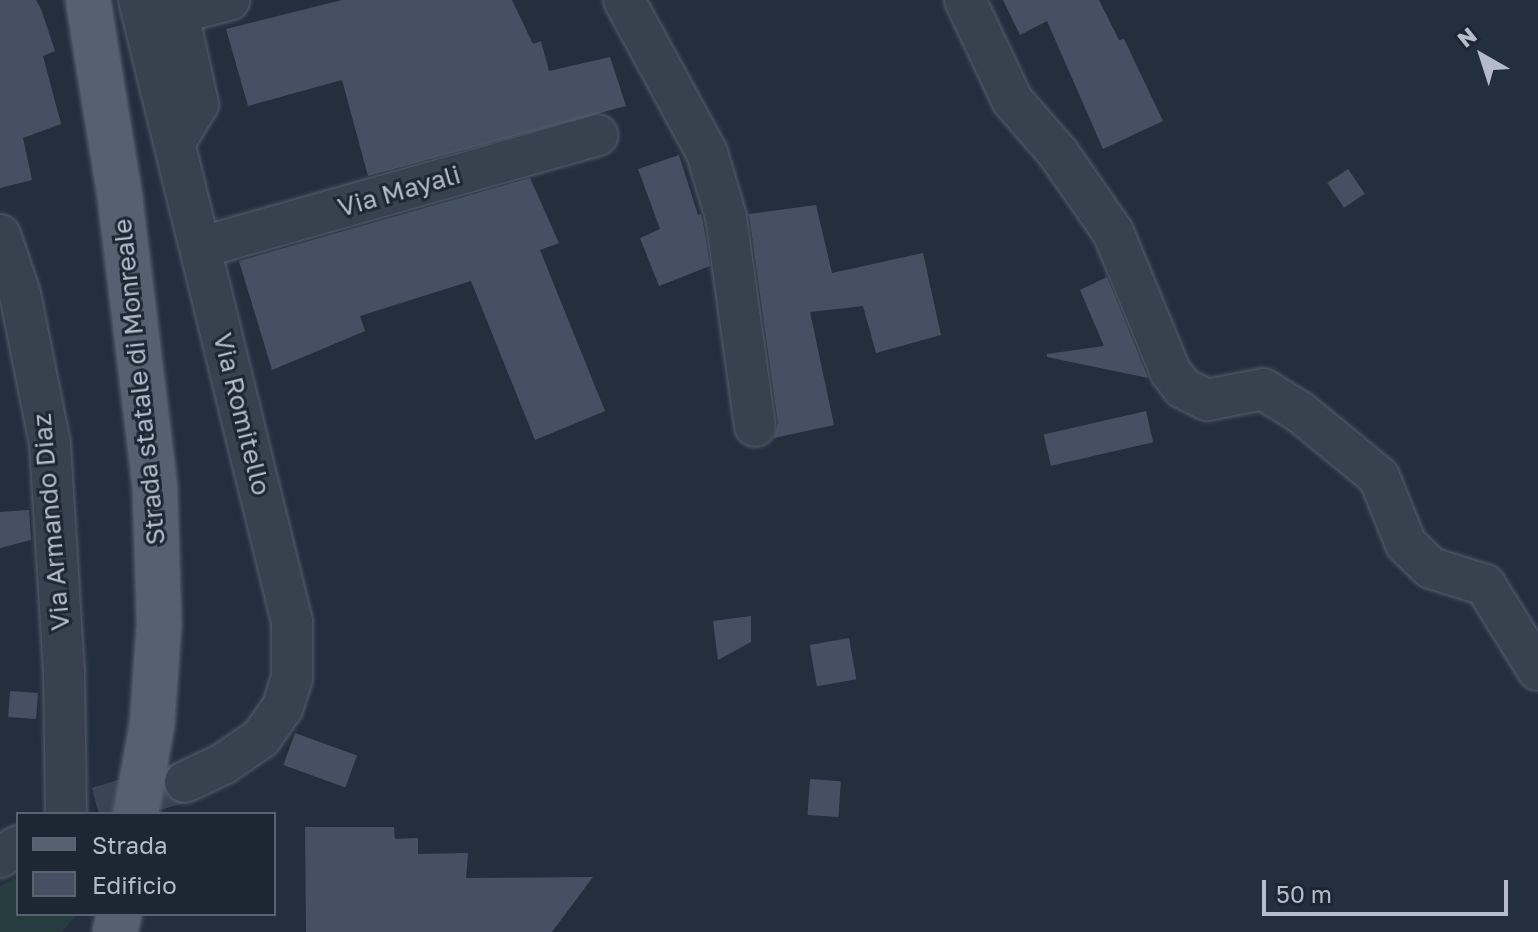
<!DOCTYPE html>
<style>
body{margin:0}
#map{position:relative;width:1538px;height:932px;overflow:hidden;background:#242f3e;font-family:"Golos Text",sans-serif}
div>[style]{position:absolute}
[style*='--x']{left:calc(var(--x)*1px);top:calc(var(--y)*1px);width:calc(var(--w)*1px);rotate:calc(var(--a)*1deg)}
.green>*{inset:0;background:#263c3f}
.building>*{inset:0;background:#455162;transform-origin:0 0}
.minor-tunnel>*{height:40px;margin-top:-20px;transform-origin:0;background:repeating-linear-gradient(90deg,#3a4453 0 40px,transparent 0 60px)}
.roads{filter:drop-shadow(0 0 2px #565f6c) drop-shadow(0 0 2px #565f6c)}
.minor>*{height:40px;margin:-20px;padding:0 20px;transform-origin:20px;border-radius:20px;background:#38414e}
.major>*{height:44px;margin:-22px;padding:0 22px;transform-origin:22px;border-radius:22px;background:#56606e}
span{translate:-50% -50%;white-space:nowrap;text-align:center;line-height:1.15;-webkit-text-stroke:6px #1d2633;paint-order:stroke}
.street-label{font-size:26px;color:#b4bcc9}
.legend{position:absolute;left:16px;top:812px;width:260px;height:104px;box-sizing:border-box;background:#1d2633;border:2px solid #59626f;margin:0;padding:10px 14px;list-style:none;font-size:24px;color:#b4bcc9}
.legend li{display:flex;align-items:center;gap:16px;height:40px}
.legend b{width:40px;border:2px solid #59626f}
.north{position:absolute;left:1442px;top:16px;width:80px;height:80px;-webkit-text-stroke:6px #1d2633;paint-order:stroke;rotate:321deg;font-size:22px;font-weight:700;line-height:32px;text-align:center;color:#b4bcc9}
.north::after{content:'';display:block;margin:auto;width:28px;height:36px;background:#b4bcc9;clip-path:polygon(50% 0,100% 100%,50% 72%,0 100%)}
.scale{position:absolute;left:1262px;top:880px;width:246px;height:36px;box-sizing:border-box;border:4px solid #b4bcc9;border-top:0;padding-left:10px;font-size:24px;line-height:28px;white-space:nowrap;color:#b4bcc9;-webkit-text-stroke:6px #1d2633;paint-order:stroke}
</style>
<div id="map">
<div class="green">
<div style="clip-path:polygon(18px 876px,18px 914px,77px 914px,62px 932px,0 932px,0 886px)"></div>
</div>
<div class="building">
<div style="clip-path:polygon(0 0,36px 0,41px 9px,55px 51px,43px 56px,61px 124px,23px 138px,32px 180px,0 188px)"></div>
<div style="clip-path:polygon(342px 0,512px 0,533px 44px,541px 41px,549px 71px,610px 57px,626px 106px,368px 176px,342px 80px,248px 106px,226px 29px)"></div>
<div style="clip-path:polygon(1003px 0,1099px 0,1119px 40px,1124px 39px,1163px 121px,1103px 149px,1047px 21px,1020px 35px)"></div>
<div style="clip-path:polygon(679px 155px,698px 215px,701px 214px,703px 222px,710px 266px,659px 286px,640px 238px,660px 229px,638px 169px)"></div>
<div style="left:1348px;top:169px;width:30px;height:25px;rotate:56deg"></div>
<div style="clip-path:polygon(530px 178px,559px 243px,540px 250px,605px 411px,535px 440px,471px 281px,360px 316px,365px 331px,272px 370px,239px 261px)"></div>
<div style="clip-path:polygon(816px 205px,832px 273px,923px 253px,941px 335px,876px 353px,863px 306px,810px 312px,834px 425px,774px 438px,778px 423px,749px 214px)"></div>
<div style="clip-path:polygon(1107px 277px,1148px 378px,1047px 357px,1047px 354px,1104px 346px,1080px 290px)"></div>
<div style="left:1146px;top:411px;width:32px;height:105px;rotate:77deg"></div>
<div style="clip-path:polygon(29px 510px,31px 540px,0 548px,0 512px)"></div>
<div style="clip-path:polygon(751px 616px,751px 642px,718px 660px,713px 621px)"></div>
<div style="left:849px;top:638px;width:42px;height:40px;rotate:80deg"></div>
<div style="left:10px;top:691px;width:28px;height:26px;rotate:4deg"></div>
<div style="left:295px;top:733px;width:66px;height:34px;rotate:20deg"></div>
<div style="left:810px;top:779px;width:31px;height:36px;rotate:4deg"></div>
<div style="clip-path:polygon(305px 827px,394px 827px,395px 839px,418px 838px,418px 854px,468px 853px,466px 878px,593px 877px,552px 932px,306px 932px)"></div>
</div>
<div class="minor-tunnel">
<div style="--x:97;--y:807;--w:91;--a:-15.9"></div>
</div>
<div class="roads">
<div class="minor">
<div style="--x:139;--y:0;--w:641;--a:76.18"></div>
<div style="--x:292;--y:622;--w:56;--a:90"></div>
<div style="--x:292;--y:678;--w:32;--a:108"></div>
<div style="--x:282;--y:708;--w:37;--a:125"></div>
<div style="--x:261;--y:738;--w:46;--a:145.6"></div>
<div style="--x:223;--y:764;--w:42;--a:154.7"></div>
<div style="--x:175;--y:0;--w:107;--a:77.5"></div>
<div style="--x:198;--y:104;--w:44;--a:121.2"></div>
<div style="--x:624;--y:0;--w:174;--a:61.5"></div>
<div style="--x:707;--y:153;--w:67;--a:73.5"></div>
<div style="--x:726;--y:217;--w:211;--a:82.1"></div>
<div style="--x:965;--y:0;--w:110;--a:64.8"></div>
<div style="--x:1012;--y:100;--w:70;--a:49"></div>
<div style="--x:1058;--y:153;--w:96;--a:55.2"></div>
<div style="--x:1113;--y:232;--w:150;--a:67.7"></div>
<div style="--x:1170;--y:371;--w:21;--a:53"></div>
<div style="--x:1183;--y:388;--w:27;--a:27"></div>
<div style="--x:1207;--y:400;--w:57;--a:-11.1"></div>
<div style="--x:1263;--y:389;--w:44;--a:31.9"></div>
<div style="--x:1300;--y:412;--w:102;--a:39.4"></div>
<div style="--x:1379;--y:477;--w:72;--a:68.1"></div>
<div style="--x:1406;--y:544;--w:35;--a:44"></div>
<div style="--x:1431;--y:568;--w:57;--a:17.5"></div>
<div style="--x:1485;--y:585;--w:100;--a:58.1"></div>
<div style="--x:177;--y:13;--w:54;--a:-14"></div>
<div style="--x:0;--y:235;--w:62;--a:71.3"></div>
<div style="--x:20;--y:294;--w:153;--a:78.7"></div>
<div style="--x:50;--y:444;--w:228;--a:86.5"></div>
<div style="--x:64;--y:672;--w:142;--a:89.2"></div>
<div style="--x:202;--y:247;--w:411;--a:-15.8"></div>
<div style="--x:0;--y:857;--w:21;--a:-31"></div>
</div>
<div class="major">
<div style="--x:88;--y:0;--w:201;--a:80.8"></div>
<div style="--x:120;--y:198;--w:293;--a:83.1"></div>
<div style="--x:155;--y:489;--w:136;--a:88.3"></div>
<div style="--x:159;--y:625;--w:99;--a:94"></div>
<div style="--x:152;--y:724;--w:91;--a:100.1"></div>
<div style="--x:115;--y:932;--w:18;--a:-77"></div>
</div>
</div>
<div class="street-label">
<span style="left:399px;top:191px;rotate:-16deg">Via Mayali</span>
<span style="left:139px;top:382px;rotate:-96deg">Strada statale di Monreale</span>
<span style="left:242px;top:414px;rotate:76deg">Via Romitello</span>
<span style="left:51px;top:522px;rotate:-95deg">Via Armando Diaz</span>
</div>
<ul class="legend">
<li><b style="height:10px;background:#56606e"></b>Strada</li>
<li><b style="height:22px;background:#455162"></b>Edificio</li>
</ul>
<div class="north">N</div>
<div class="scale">50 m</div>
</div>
